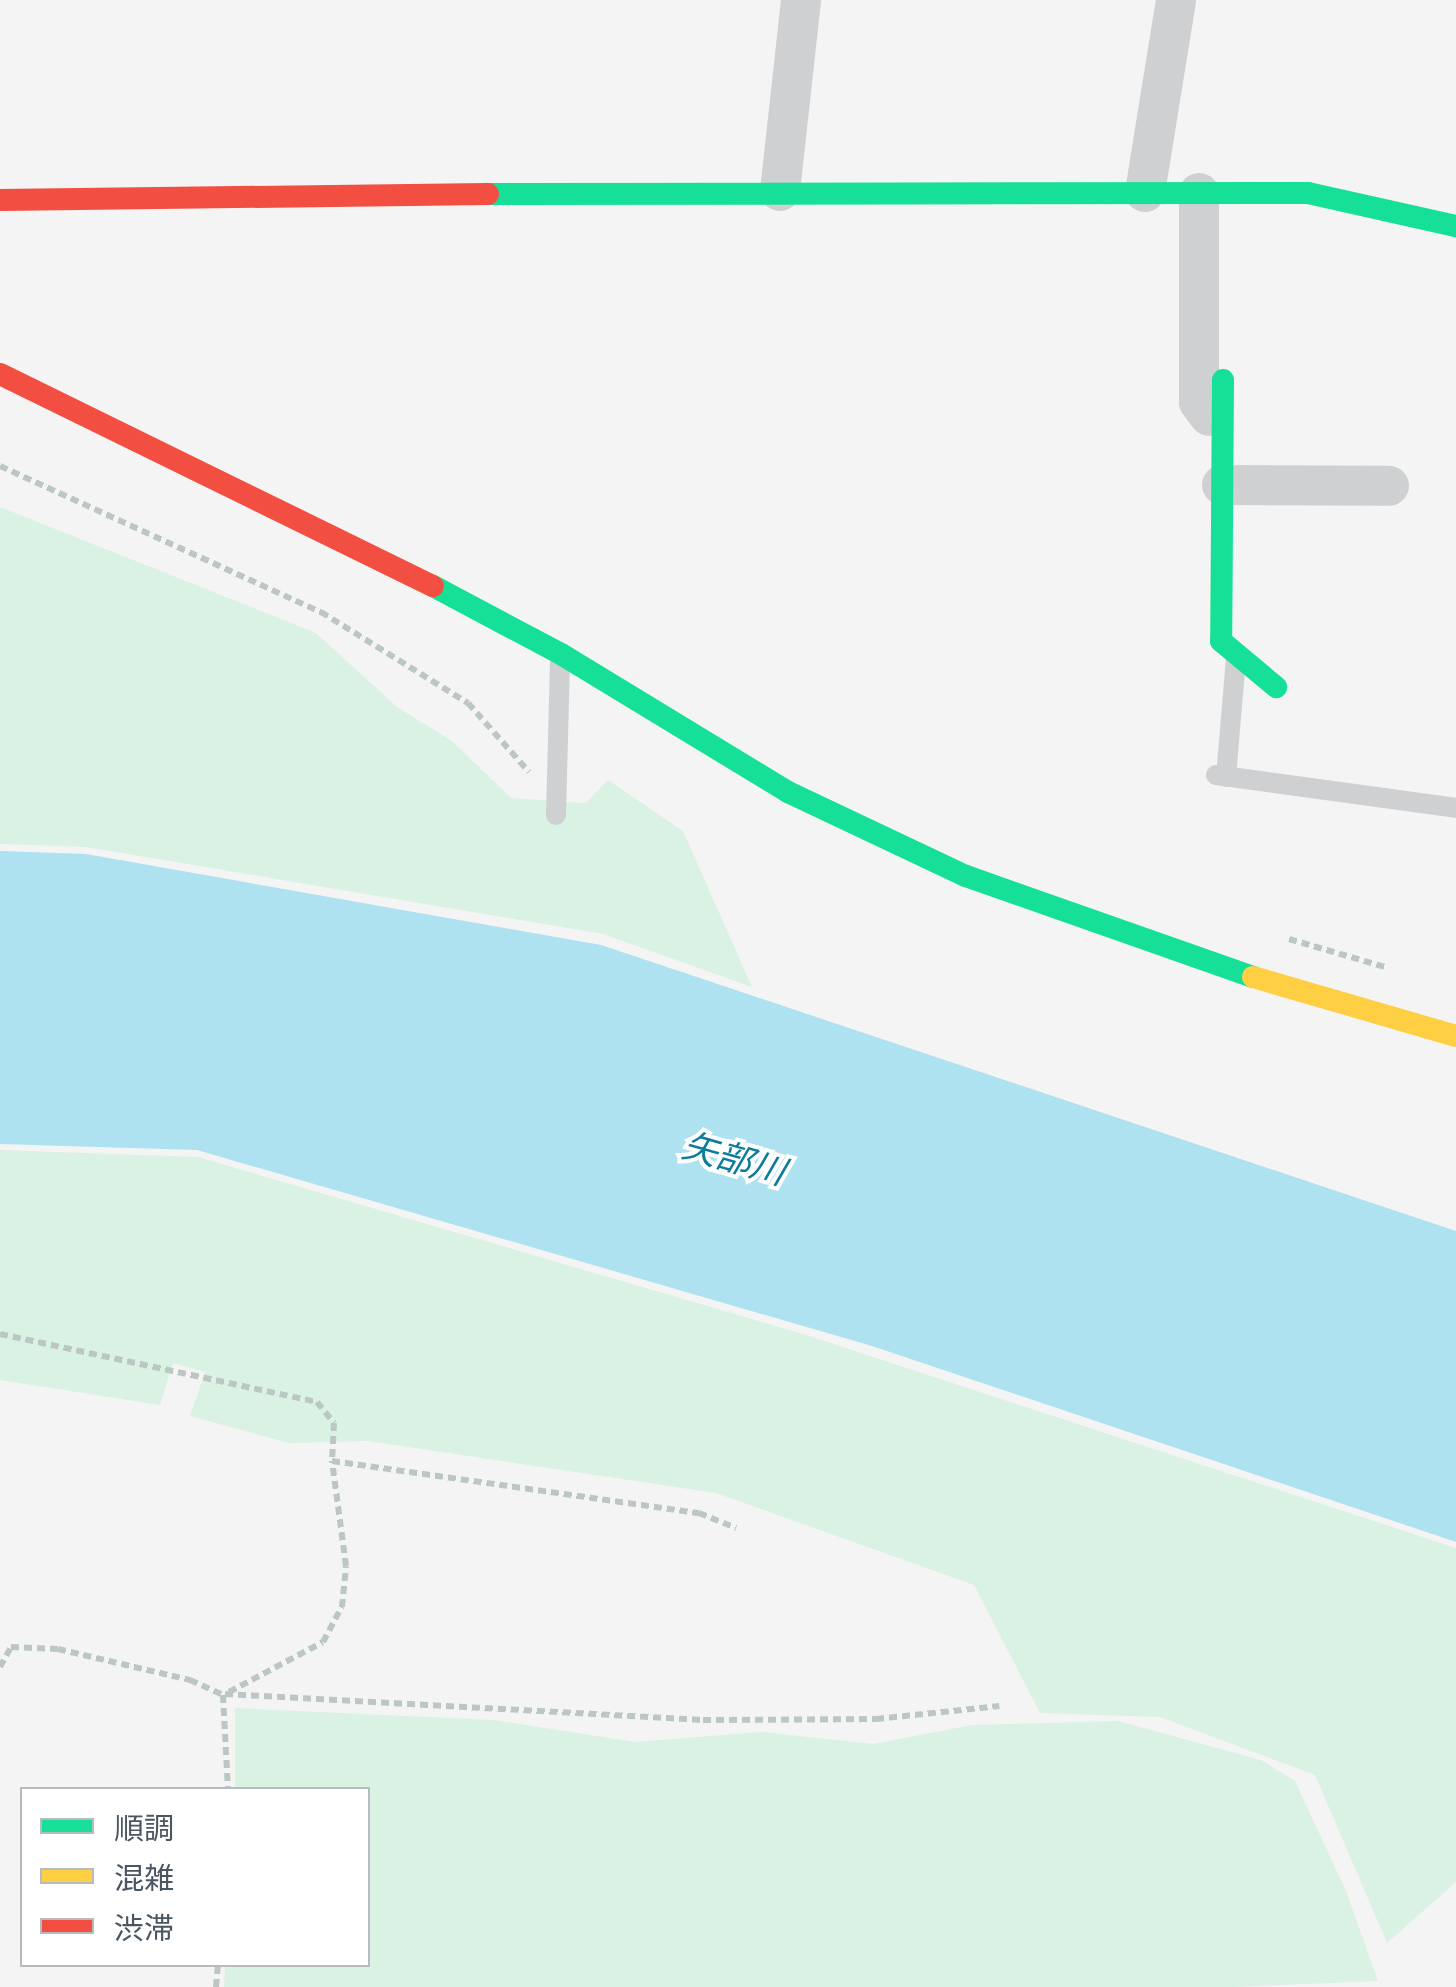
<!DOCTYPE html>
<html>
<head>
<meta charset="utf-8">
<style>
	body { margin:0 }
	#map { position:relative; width:1456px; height:1987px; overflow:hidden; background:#f4f4f4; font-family:"Space Grotesk","Noto Sans JP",sans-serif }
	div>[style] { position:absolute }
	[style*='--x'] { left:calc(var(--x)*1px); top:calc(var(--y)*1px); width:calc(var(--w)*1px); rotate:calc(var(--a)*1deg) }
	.green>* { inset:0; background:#d9f2e3 }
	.water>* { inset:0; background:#aee2f0 }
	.path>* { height:6px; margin-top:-3px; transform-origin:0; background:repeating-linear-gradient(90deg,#bcc7c4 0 8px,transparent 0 13px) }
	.lane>* { height:20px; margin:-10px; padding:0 10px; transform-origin:10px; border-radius:10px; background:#ced0d2 }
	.street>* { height:40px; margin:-20px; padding:0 20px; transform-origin:20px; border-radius:20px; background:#ced0d2 }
	.fast>* { height:22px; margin:-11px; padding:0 11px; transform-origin:11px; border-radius:11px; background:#16e098 }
	.slow>* { height:22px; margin:-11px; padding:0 11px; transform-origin:11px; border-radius:11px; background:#ffcf43 }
	.jam>* { height:22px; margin:-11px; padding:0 11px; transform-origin:11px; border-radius:11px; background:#f24e42 }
	span { translate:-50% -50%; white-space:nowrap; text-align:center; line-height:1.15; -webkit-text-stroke:8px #fff; paint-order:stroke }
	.water-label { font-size:35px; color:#0c7c9b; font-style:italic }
	.legend { position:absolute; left:20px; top:1787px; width:350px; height:180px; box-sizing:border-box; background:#fff; border:2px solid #b7bbc0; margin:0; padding:12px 18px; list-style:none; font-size:30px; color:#4a5661 }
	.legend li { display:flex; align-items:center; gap:20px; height:50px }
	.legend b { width:50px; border:2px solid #b7bbc0 }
</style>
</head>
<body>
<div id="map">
	<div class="green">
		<i style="clip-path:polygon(0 507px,316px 633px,397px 707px,452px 741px,511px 798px,586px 803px,608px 780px,683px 831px,752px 987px,603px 934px,86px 847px,0 844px)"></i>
		<i style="clip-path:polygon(0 1150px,198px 1157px,803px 1334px,1456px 1548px,1456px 1882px,1387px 1943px,1315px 1775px,1160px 1717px,1040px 1713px,974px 1585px,716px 1493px,368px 1441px,289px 1443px,190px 1416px,205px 1372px,173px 1363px,160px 1405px,0 1380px)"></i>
		<i style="clip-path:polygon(235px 1708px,493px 1720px,635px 1742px,761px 1732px,873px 1744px,972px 1725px,1118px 1721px,1261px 1760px,1295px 1781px,1346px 1891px,1378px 1981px,1236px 1987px,224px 1987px,225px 1965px,368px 1964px,368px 1790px,235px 1789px)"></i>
	</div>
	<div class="water">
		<i style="clip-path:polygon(0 851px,86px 854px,601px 945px,1456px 1231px,1456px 1542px,872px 1346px,197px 1150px,0 1144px)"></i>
	</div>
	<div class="path">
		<i style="--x:0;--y:466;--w:353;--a:24.5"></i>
		<i style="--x:321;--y:612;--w:173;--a:31.8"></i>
		<i style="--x:468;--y:703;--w:92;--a:48.5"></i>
		<i style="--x:1289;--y:939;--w:103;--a:16.3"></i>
		<i style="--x:0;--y:1334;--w:324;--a:12.1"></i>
		<i style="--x:317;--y:1402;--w:27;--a:51"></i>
		<i style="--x:334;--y:1423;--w:38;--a:93"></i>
		<i style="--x:332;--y:1461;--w:371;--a:8.1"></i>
		<i style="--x:699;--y:1513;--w:40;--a:22"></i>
		<i style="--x:0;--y:1667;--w:23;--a:-61"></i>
		<i style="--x:11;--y:1647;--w:47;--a:2.4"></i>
		<i style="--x:58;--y:1649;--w:136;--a:13.2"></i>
		<i style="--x:190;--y:1680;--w:36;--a:24"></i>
		<i style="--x:229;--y:1692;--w:106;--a:-28"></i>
		<i style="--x:323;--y:1642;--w:40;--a:-62"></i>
		<i style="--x:342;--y:1607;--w:41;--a:-84.4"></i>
		<i style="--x:346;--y:1566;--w:106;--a:-97.6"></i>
		<i style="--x:225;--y:1694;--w:479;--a:3.1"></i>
		<i style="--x:703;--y:1720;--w:173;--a:-0.3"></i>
		<i style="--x:876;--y:1719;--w:124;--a:-6"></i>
		<i style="--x:223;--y:1695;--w:95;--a:87"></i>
		<i style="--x:216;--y:1987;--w:23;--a:-85"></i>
	</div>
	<div class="lane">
		<i style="--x:1216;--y:775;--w:242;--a:7.8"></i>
		<i style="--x:1226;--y:777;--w:118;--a:-85.2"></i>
		<i style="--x:556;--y:815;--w:153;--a:-88.5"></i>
	</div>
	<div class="street">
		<i style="--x:780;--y:191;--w:192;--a:-83.7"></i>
		<i style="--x:1145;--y:192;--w:194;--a:-80.8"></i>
		<i style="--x:1199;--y:193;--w:209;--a:90"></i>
		<i style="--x:1199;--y:402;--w:17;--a:54"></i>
		<i style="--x:1222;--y:485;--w:167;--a:0.3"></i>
	</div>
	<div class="fast">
		<i style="--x:488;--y:194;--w:820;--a:-0.07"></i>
		<i style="--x:1308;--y:193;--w:152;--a:12.6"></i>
		<i style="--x:1223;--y:380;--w:261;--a:90.4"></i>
		<i style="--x:1221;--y:641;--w:72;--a:39.9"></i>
		<i style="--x:433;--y:586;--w:145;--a:28"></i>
		<i style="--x:561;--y:654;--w:266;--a:31.3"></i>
		<i style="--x:788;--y:792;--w:197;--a:25.3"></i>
		<i style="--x:966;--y:876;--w:304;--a:19.4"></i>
	</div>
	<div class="slow">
		<i style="--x:1253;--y:977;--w:211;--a:16.2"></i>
	</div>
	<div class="jam">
		<i style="--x:0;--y:200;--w:488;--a:-0.7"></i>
		<i style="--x:0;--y:374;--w:482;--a:26.1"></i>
	</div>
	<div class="water-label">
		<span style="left:734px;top:1159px;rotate:16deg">矢部川</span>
	</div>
	<ul class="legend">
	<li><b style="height:12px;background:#16e098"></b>順調</li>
	<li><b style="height:12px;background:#ffcf43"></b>混雑</li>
	<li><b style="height:12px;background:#f24e42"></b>渋滞</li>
	</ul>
</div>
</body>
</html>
